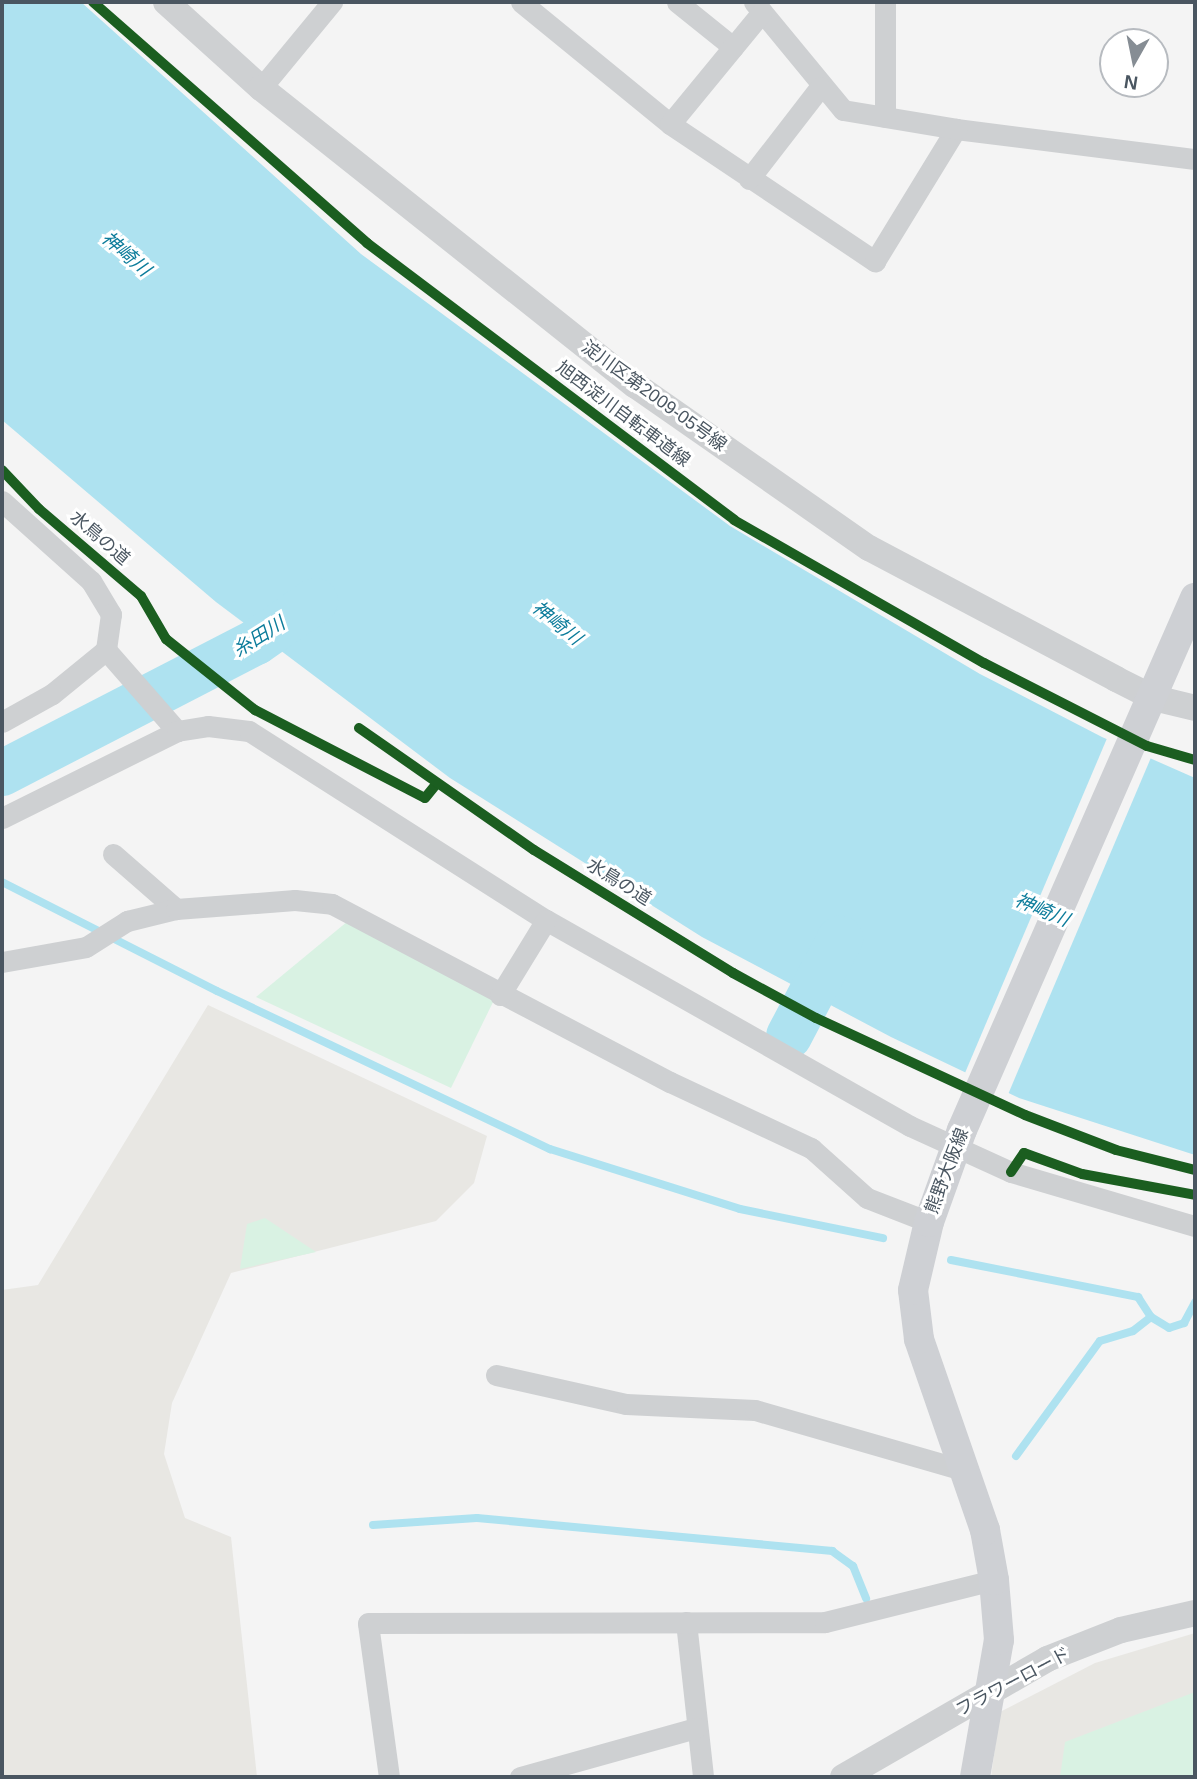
<!DOCTYPE html>
<html>
<head>
<meta charset="utf-8">
<style>
	body { margin:0 }
	#map { position:relative; width:1197px; height:1779px; overflow:hidden; background:#f4f4f4; font-family:Helvetica,"Noto Sans JP",sans-serif }
	div>[style] { position:absolute }
	[style*='--x'] { left:calc(var(--x)*1px); top:calc(var(--y)*1px); width:calc(var(--w)*1px); rotate:calc(var(--a)*1deg) }
	.commercial>* { inset:0; background:#e8e7e3 }
	.green>* { inset:0; background:#d9f2e3 }
	.water>* { inset:0; background:#aee2f0 }
	.pier>* { inset:0; background:#f4f4f4; transform-origin:0 0 }
	.stream>* { height:8px; margin:-4px; padding:0 4px; transform-origin:4px; border-radius:4px; background:#aee2f0 }
	.river>* { height:46px; margin:-23px; padding:0 23px; transform-origin:23px; border-radius:23px; background:#aee2f0 }
	.minor>* { height:21px; margin:-10.5px; padding:0 10.5px; transform-origin:10.5px; border-radius:10.5px; background:#ced0d2 }
	.tertiary>* { height:26px; margin:-13px; padding:0 13px; transform-origin:13px; border-radius:13px; background:#ced0d2 }
	.secondary>* { height:30px; margin:-15px; padding:0 15px; transform-origin:15px; border-radius:15px; background:#ced0d4 }
	.cycleway>* { height:10px; margin:-5px; padding:0 5px; transform-origin:5px; border-radius:5px; background:#1b5e20 }
	span { translate:-50% -50%; white-space:nowrap; text-align:center; line-height:1.15; -webkit-text-stroke:6px #fff; paint-order:stroke }
	.street-label { font-size:18px; color:#4a5661 }
	.water-label { font-size:19px; color:#0c7c9b; font-style:italic }
	.frame { position:absolute; inset:0; border:4px solid #4a5661; pointer-events:none }
	.north { position:absolute; left:1099px; top:28px; width:70px; height:70px; box-sizing:border-box; background:#fff; border:2px solid #b7bbc0; border-radius:50%; rotate:189deg; font-size:19px; font-weight:700; line-height:28px; text-align:center; color:#4a5661 }
	.north::after { content:''; display:block; margin:auto; width:24px; height:32px; background:#868d94; clip-path:polygon(50% 0,100% 100%,50% 72%,0 100%) }
</style>
</head>
<body>
<div id="map">
	<div class="commercial">
		<i style="clip-path:polygon(208px 1005px,487px 1136px,474px 1183px,436px 1221px,231px 1273px,172px 1403px,164px 1454px,185px 1518px,231px 1537px,257px 1777px,2px 1777px,2px 1290px,38px 1285px)"></i>
		<i style="clip-path:polygon(1195px 1633px,1195px 1777px,991px 1777px,1000px 1712px,1095px 1663px)"></i>
	</div>
	<div class="green">
		<i style="clip-path:polygon(348px 921px,495px 998px,451px 1088px,256px 997px)"></i>
		<i style="clip-path:polygon(265px 1218px,316px 1252px,240px 1269px,247px 1224px)"></i>
		<i style="clip-path:polygon(1195px 1692px,1195px 1777px,1060px 1777px,1065px 1742px)"></i>
	</div>
	<div class="water">
		<i style="clip-path:polygon(2px 2px,81px 2px,361px 254px,730px 526px,980px 674px,1102px 737px,1195px 778px,1195px 1155px,1019px 1098px,891px 1037px,702px 937px,450px 778px,216px 602px,2px 420px)"></i>
	</div>
	<div class="pier">
		<i style="left:1108px;top:736px;width:48px;height:369px;rotate:23deg"></i>
	</div>
	<div class="stream">
		<i style="--x:2;--y:882;--w:241;--a:26.9"></i>
		<i style="--x:217;--y:991;--w:369;--a:25.4"></i>
		<i style="--x:550;--y:1149;--w:199;--a:17.5"></i>
		<i style="--x:740;--y:1209;--w:146;--a:11.5"></i>
		<i style="--x:951;--y:1260;--w:191;--a:11.2"></i>
		<i style="--x:1138;--y:1297;--w:24;--a:57"></i>
		<i style="--x:1151;--y:1317;--w:21;--a:31"></i>
		<i style="--x:1169;--y:1328;--w:16;--a:-18"></i>
		<i style="--x:1184;--y:1323;--w:24;--a:-62"></i>
		<i style="--x:1016;--y:1456;--w:142;--a:-53.9"></i>
		<i style="--x:1100;--y:1341;--w:34;--a:-17"></i>
		<i style="--x:1133;--y:1331;--w:23;--a:-38"></i>
		<i style="--x:373;--y:1525;--w:104;--a:-3.9"></i>
		<i style="--x:477;--y:1518;--w:357;--a:5.3"></i>
		<i style="--x:832;--y:1551;--w:26;--a:36"></i>
		<i style="--x:853;--y:1566;--w:35;--a:68"></i>
	</div>
	<div class="river">
		<i style="--x:2;--y:773;--w:286;--a:-27.3"></i>
		<i style="--x:256;--y:642;--w:72;--a:-34.8"></i>
		<i style="--x:789;--y:1036;--w:110;--a:-62.3"></i>
	</div>
	<div class="minor">
		<i style="--x:521;--y:2;--w:193;--a:39.3"></i>
		<i style="--x:670;--y:124;--w:247;--a:33.8"></i>
		<i style="--x:875;--y:261;--w:155;--a:-58.5"></i>
		<i style="--x:956;--y:129;--w:241;--a:7.2"></i>
		<i style="--x:677;--y:2;--w:72;--a:38.8"></i>
		<i style="--x:754;--y:2;--w:140;--a:50.5"></i>
		<i style="--x:843;--y:110;--w:115;--a:9.5"></i>
		<i style="--x:261;--y:88;--w:112;--a:-50.5"></i>
		<i style="--x:885;--y:117;--w:115;--a:-90"></i>
		<i style="--x:670;--y:124;--w:145;--a:-50.6"></i>
		<i style="--x:749;--y:179;--w:116;--a:-52.3"></i>
		<i style="--x:2;--y:501;--w:120;--a:42"></i>
		<i style="--x:91;--y:581;--w:39;--a:59"></i>
		<i style="--x:111;--y:614;--w:36;--a:98"></i>
		<i style="--x:106;--y:650;--w:70;--a:140.8"></i>
		<i style="--x:52;--y:694;--w:57;--a:150.8"></i>
		<i style="--x:106;--y:650;--w:108;--a:48.8"></i>
		<i style="--x:2;--y:818;--w:195;--a:-26.4"></i>
		<i style="--x:177;--y:731;--w:31;--a:-9"></i>
		<i style="--x:208;--y:726;--w:41;--a:7"></i>
		<i style="--x:249;--y:731;--w:352;--a:32.5"></i>
		<i style="--x:546;--y:920;--w:418;--a:29.5"></i>
		<i style="--x:910;--y:1126;--w:111;--a:24.5"></i>
		<i style="--x:1011;--y:1172;--w:192;--a:16.4"></i>
		<i style="--x:113;--y:854;--w:84;--a:41.1"></i>
		<i style="--x:2;--y:962;--w:85;--a:-10.1"></i>
		<i style="--x:86;--y:947;--w:49;--a:-32.4"></i>
		<i style="--x:127;--y:921;--w:50;--a:-13.8"></i>
		<i style="--x:176;--y:909;--w:119;--a:-4.3"></i>
		<i style="--x:295;--y:900;--w:37;--a:6"></i>
		<i style="--x:332;--y:904;--w:382;--a:27.8"></i>
		<i style="--x:670;--y:1082;--w:156;--a:25.1"></i>
		<i style="--x:811;--y:1148;--w:75;--a:41.8"></i>
		<i style="--x:867;--y:1198;--w:66;--a:21.2"></i>
		<i style="--x:500;--y:995;--w:88;--a:-58.5"></i>
		<i style="--x:496;--y:1375;--w:133;--a:12.6"></i>
		<i style="--x:626;--y:1404;--w:129;--a:2.7"></i>
		<i style="--x:755;--y:1410;--w:216;--a:16.1"></i>
		<i style="--x:686;--y:1622;--w:156;--a:83.7"></i>
		<i style="--x:389;--y:1777;--w:155;--a:-97.8"></i>
		<i style="--x:368;--y:1623;--w:457;--a:-0.1"></i>
		<i style="--x:825;--y:1622;--w:174;--a:-14"></i>
		<i style="--x:520;--y:1777;--w:183;--a:-15.6"></i>
	</div>
	<div class="tertiary">
		<i style="--x:166;--y:2;--w:128;--a:42.2"></i>
		<i style="--x:261;--y:88;--w:478;--a:38.5"></i>
		<i style="--x:635;--y:385;--w:285;--a:34.9"></i>
		<i style="--x:869;--y:548;--w:280;--a:27.9"></i>
		<i style="--x:1116;--y:679;--w:42;--a:26.6"></i>
		<i style="--x:1154;--y:698;--w:42;--a:13.7"></i>
		<i style="--x:843;--y:1777;--w:236;--a:-30"></i>
		<i style="--x:1047;--y:1659;--w:79;--a:-21.4"></i>
		<i style="--x:1121;--y:1630;--w:76;--a:-12.9"></i>
	</div>
	<div class="secondary">
		<i style="--x:975;--y:1777;--w:139;--a:-80.1"></i>
		<i style="--x:999;--y:1640;--w:60;--a:-94.8"></i>
		<i style="--x:994;--y:1580;--w:51;--a:-100.2"></i>
		<i style="--x:985;--y:1530;--w:202;--a:-109.1"></i>
		<i style="--x:919;--y:1339;--w:49;--a:-97"></i>
		<i style="--x:913;--y:1290;--w:70;--a:-76.8"></i>
		<i style="--x:929;--y:1222;--w:98;--a:-70.3"></i>
		<i style="--x:962;--y:1130;--w:581;--a:-66.35"></i>
	</div>
	<div class="cycleway">
		<i style="--x:93;--y:2;--w:365;--a:41.3"></i>
		<i style="--x:367;--y:243;--w:460;--a:37"></i>
		<i style="--x:734;--y:520;--w:288;--a:29.8"></i>
		<i style="--x:984;--y:663;--w:183;--a:27"></i>
		<i style="--x:1147;--y:746;--w:50;--a:16.3"></i>
		<i style="--x:2;--y:470;--w:54;--a:46.5"></i>
		<i style="--x:39;--y:509;--w:134;--a:40.5"></i>
		<i style="--x:141;--y:596;--w:50;--a:59.8"></i>
		<i style="--x:166;--y:639;--w:114;--a:38.6"></i>
		<i style="--x:255;--y:710;--w:191;--a:27.4"></i>
		<i style="--x:425;--y:798;--w:19;--a:-51"></i>
		<i style="--x:359;--y:728;--w:213;--a:34.9"></i>
		<i style="--x:534;--y:850;--w:234;--a:31.7"></i>
		<i style="--x:733;--y:973;--w:94;--a:28.5"></i>
		<i style="--x:816;--y:1018;--w:230;--a:24.9"></i>
		<i style="--x:1025;--y:1115;--w:97;--a:21"></i>
		<i style="--x:1116;--y:1150;--w:81;--a:14.2"></i>
		<i style="--x:1011;--y:1172;--w:23;--a:-56"></i>
		<i style="--x:1024;--y:1153;--w:62;--a:19.9"></i>
		<i style="--x:1082;--y:1174;--w:115;--a:10.5"></i>
	</div>
	<div class="street-label">
		<span style="left:654px;top:396px;rotate:36deg">淀川区第2009-05号線</span>
		<span style="left:623px;top:414px;rotate:37deg">旭西淀川自転車道線</span>
		<span style="left:100px;top:538px;rotate:41deg">水鳥の道</span>
		<span style="left:619px;top:882px;rotate:32deg">水鳥の道</span>
		<span style="left:947px;top:1171px;rotate:-69deg">熊野大阪線</span>
		<span style="left:1013px;top:1682px;rotate:-28deg">フラワーロード</span>
	</div>
	<div class="water-label">
		<span style="left:126px;top:254px;rotate:41deg">神崎川</span>
		<span style="left:557px;top:623px;rotate:39deg">神崎川</span>
		<span style="left:259px;top:637px;rotate:-32deg">糸田川</span>
		<span style="left:1042px;top:910px;rotate:23deg">神崎川</span>
	</div>
	<div class="frame"></div>
	<div class="north">N</div>
</div>
</body>
</html>
